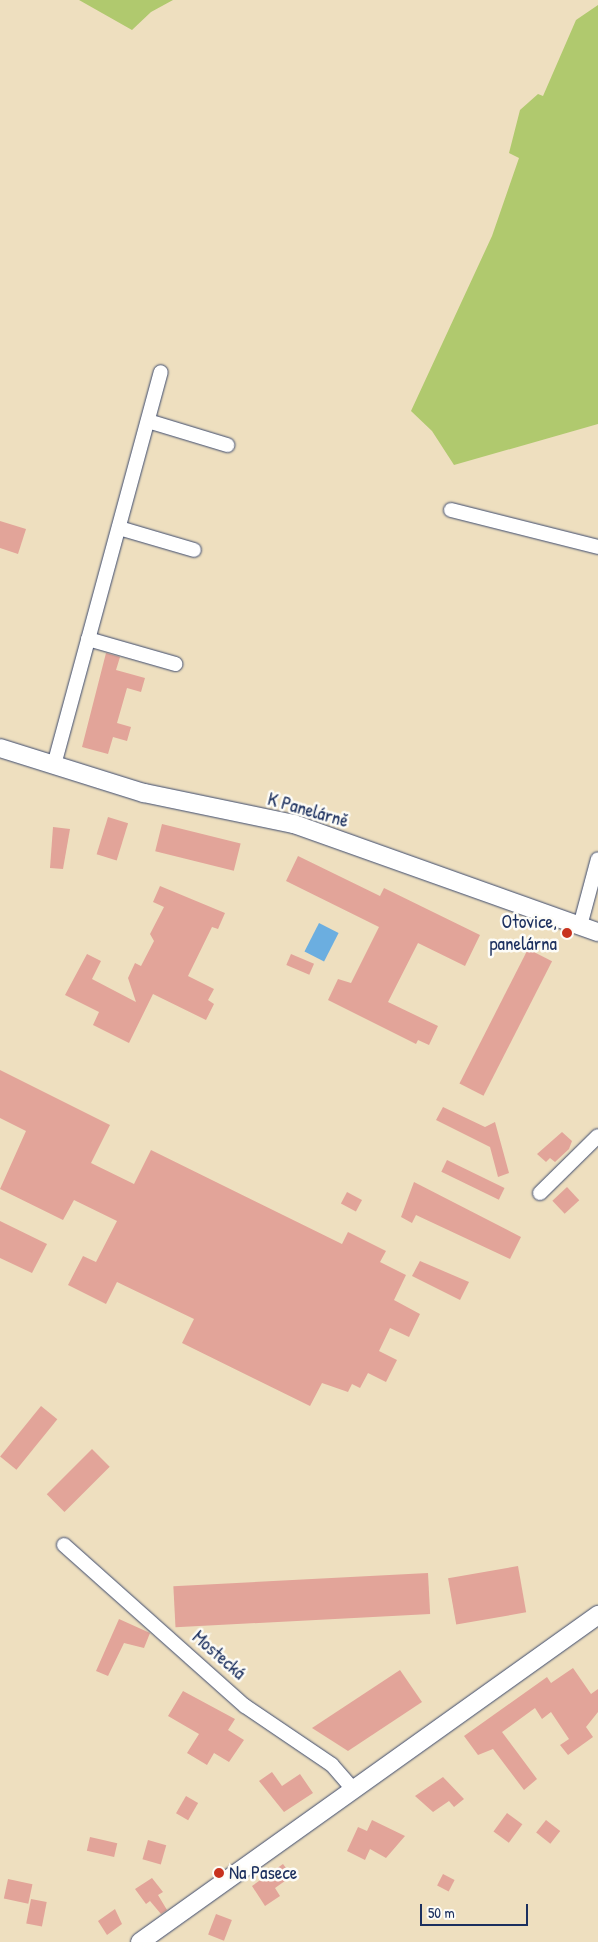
<!DOCTYPE html>
<html>
<head>
<meta charset="utf-8">
<style>
	body { margin:0 }
	#map { position:relative; width:598px; height:1942px; overflow:hidden; background:#eedfbf; font-family:"Patrick Hand",sans-serif }
	div>[style] { position:absolute }
	[style*='--x'] { left:calc(var(--x)*1px); top:calc(var(--y)*1px); width:calc(var(--w)*1px); rotate:calc(var(--a)*1deg) }
	.green>* { inset:0; background:#b0c96e }
	.water>* { inset:0; background:#6baee0; transform-origin:0 0 }
	.building>* { inset:0; background:#e2a499; transform-origin:0 0 }
	.roads { filter:drop-shadow(0 0 1px #3b496d) drop-shadow(0 0 1px #3b496d) }
	.minor>* { height:14px; margin:-7px; padding:0 7px; transform-origin:7px; border-radius:7px; background:#fff }
	.tertiary>* { height:18px; margin:-9px; padding:0 9px; transform-origin:9px; border-radius:9px; background:#fff }
	.dots>* { width:14px; height:14px; translate:-50% -50%; box-sizing:border-box; border:2px solid #fdfcf7; border-radius:50% }
	span { translate:-50% -50%; white-space:nowrap; text-align:center; line-height:1.15; -webkit-text-stroke:5px #fdfcf7; paint-order:stroke }
	.street-label { font-size:19px; color:#1b2f5e }
	.poi-label { font-size:19px; color:#1b2f5e }
	.right { translate:-100% -50%; text-align:right }
	.left { translate:0 -50%; text-align:left }
	.scale { position:absolute; left:420px; top:1904px; width:108px; height:22px; box-sizing:border-box; border:2px solid #1b2f5e; border-top:0; padding-left:6px; font-size:15px; line-height:18px; white-space:nowrap; color:#1b2f5e; -webkit-text-stroke:4px #fdfcf7; paint-order:stroke }
</style>
</head>
<body>
<div id="map">
	<div class="green">
		<i style="clip-path:polygon(79px 0,173px 0,151px 12px,132px 30px)"></i>
		<i style="clip-path:polygon(598px 5px,598px 424px,454px 465px,432px 431px,411px 411px,492px 236px,519px 158px,509px 153px,520px 110px,538px 94px,543px 96px,576px 20px)"></i>
	</div>
	<div class="water">
		<i style="left:319px;top:923px;width:22px;height:32px;rotate:27deg"></i>
	</div>
	<div class="building">
		<i style="clip-path:polygon(0 521px,26px 529px,18px 554px,0 548px)"></i>
		<i style="clip-path:polygon(106px 653px,120px 657px,116px 670px,145px 678px,141px 692px,127px 688px,117px 723px,131px 727px,127px 741px,113px 737px,108px 754px,82px 747px)"></i>
		<i style="left:108px;top:817px;width:21px;height:39px;rotate:17deg"></i>
		<i style="left:162px;top:824px;width:81px;height:28px;rotate:14deg"></i>
		<i style="clip-path:polygon(53px 827px,70px 829px,63px 869px,50px 868px)"></i>
		<i style="clip-path:polygon(298px 856px,380px 896px,384px 888px,480px 935px,465px 966px,418px 943px,388px 1002px,438px 1026px,429px 1045px,418px 1040px,416px 1044px,328px 1000px,338px 979px,351px 983px,379px 927px,286px 881px)"></i>
		<i style="clip-path:polygon(160px 886px,225px 913px,218px 929px,212px 927px,188px 976px,214px 989px,208px 1000px,214px 1004px,206px 1020px,153px 994px,129px 1043px,93px 1025px,99px 1012px,65px 995px,87px 954px,101px 961px,92px 979px,136px 1002px,128px 978px,135px 963px,141px 966px,154px 941px,150px 934px,164px 907px,153px 902px)"></i>
		<i style="left:528px;top:949px;width:27px;height:151px;rotate:27deg"></i>
		<i style="left:291px;top:954px;width:25px;height:12px;rotate:23deg"></i>
		<i style="clip-path:polygon(0 1070px,110px 1125px,91px 1163px,134px 1184px,151px 1150px,342px 1244px,348px 1232px,386px 1251px,380px 1262px,406px 1275px,394px 1300px,420px 1314px,409px 1337px,390px 1328px,379px 1351px,397px 1360px,386px 1382px,368px 1373px,360px 1388px,352px 1384px,348px 1392px,322px 1383px,310px 1406px,182px 1343px,194px 1319px,117px 1282px,106px 1304px,68px 1285px,83px 1256px,96px 1262px,117px 1221px,74px 1200px,63px 1220px,0 1189px,26px 1131px,0 1118px)"></i>
		<i style="clip-path:polygon(443px 1107px,485px 1127px,495px 1122px,509px 1173px,498px 1177px,490px 1147px,436px 1120px)"></i>
		<i style="clip-path:polygon(562px 1132px,572px 1141px,569px 1149px,555px 1162px,550px 1158px,546px 1162px,537px 1154px)"></i>
		<i style="left:447px;top:1160px;width:64px;height:13px;rotate:26deg"></i>
		<i style="clip-path:polygon(414px 1182px,521px 1237px,510px 1259px,416px 1215px,412px 1223px,401px 1217px)"></i>
		<i style="left:567px;top:1187px;width:18px;height:20px;rotate:47deg"></i>
		<i style="left:347px;top:1192px;width:17px;height:13px;rotate:28deg"></i>
		<i style="clip-path:polygon(0 1221px,47px 1244px,32px 1273px,0 1258px)"></i>
		<i style="clip-path:polygon(420px 1261px,469px 1282px,460px 1300px,412px 1276px)"></i>
		<i style="left:41px;top:1406px;width:21px;height:65px;rotate:39deg"></i>
		<i style="left:92px;top:1449px;width:25px;height:64px;rotate:45deg"></i>
		<i style="left:518px;top:1566px;width:47px;height:71px;rotate:80deg"></i>
		<i style="left:428px;top:1573px;width:41px;height:255px;rotate:87deg"></i>
		<i style="clip-path:polygon(119px 1619px,150px 1633px,144px 1648px,124px 1643px,108px 1676px,96px 1671px)"></i>
		<i style="clip-path:polygon(573px 1668px,591px 1694px,598px 1689px,598px 1712px,586px 1727px,593px 1737px,568px 1755px,560px 1745px,569px 1739px,551px 1712px,542px 1719px,535px 1708px,502px 1732px,537px 1779px,524px 1790px,493px 1749px,478px 1755px,464px 1736px,547px 1677px,551px 1683px)"></i>
		<i style="clip-path:polygon(400px 1670px,422px 1702px,348px 1751px,312px 1728px)"></i>
		<i style="clip-path:polygon(183px 1691px,235px 1719px,228px 1730px,244px 1740px,229px 1762px,214px 1753px,207px 1765px,187px 1753px,199px 1734px,168px 1716px)"></i>
		<i style="clip-path:polygon(272px 1772px,282px 1786px,300px 1774px,313px 1793px,284px 1812px,259px 1781px)"></i>
		<i style="clip-path:polygon(443px 1777px,464px 1799px,454px 1807px,449px 1801px,433px 1812px,415px 1796px)"></i>
		<i style="left:186px;top:1796px;width:14px;height:20px;rotate:30deg"></i>
		<i style="left:507px;top:1813px;width:19px;height:23px;rotate:36deg"></i>
		<i style="clip-path:polygon(372px 1820px,405px 1836px,386px 1858px,370px 1849px,365px 1860px,347px 1851px,358px 1827px,367px 1831px)"></i>
		<i style="left:546px;top:1820px;width:18px;height:16px;rotate:38deg"></i>
		<i style="left:90px;top:1837px;width:28px;height:14px;rotate:13deg"></i>
		<i style="left:148px;top:1840px;width:19px;height:20px;rotate:16deg"></i>
		<i style="clip-path:polygon(283px 1864px,292px 1876px,275px 1888px,280px 1896px,265px 1906px,252px 1886px)"></i>
		<i style="left:443px;top:1874px;width:13px;height:13px;rotate:27deg"></i>
		<i style="clip-path:polygon(152px 1878px,163px 1892px,158px 1895px,167px 1910px,161px 1914px,150px 1901px,146px 1904px,135px 1889px)"></i>
		<i style="left:8px;top:1879px;width:25px;height:20px;rotate:12deg"></i>
		<i style="left:31px;top:1899px;width:16px;height:25px;rotate:11deg"></i>
		<i style="clip-path:polygon(115px 1909px,122px 1924px,107px 1935px,98px 1921px)"></i>
		<i style="left:216px;top:1914px;width:17px;height:22px;rotate:21deg"></i>
	</div>
	<div class="roads">
		<div class="minor">
			<i style="--x:148;--y:421;--w:83;--a:16.9"></i>
			<i style="--x:451;--y:510;--w:152;--a:14.1"></i>
			<i style="--x:119;--y:528;--w:78;--a:16.3"></i>
			<i style="--x:88;--y:639;--w:91;--a:16"></i>
			<i style="--x:54;--y:765;--w:407;--a:-74.8"></i>
			<i style="--x:580;--y:926;--w:69;--a:-75"></i>
			<i style="--x:540;--y:1193;--w:81;--a:-44.5"></i>
			<i style="--x:64;--y:1545;--w:242;--a:41.7"></i>
			<i style="--x:245;--y:1706;--w:105;--a:34.1"></i>
			<i style="--x:332;--y:1765;--w:32;--a:49"></i>
		</div>
		<div class="tertiary">
			<i style="--x:0;--y:748;--w:151;--a:17.4"></i>
			<i style="--x:144;--y:793;--w:153;--a:11.7"></i>
			<i style="--x:294;--y:824;--w:323;--a:19.6"></i>
			<i style="--x:140;--y:1942;--w:563;--a:-35.53"></i>
		</div>
	</div>
	<div class="dots">
		<i style="left:567px;top:933px;background:#c8321e"></i>
		<i style="left:219px;top:1873px;background:#c8321e"></i>
	</div>
	<div class="street-label">
		<span style="left:308px;top:810px;rotate:16deg">K Panelárně</span>
		<span style="left:219px;top:1655px;rotate:41deg">Mostecká</span>
	</div>
	<div class="poi-label">
		<span class="right" style="left:557px;top:933px">Otovice,<br>panelárna</span>
		<span class="left" style="left:229px;top:1873px">Na Pasece</span>
	</div>
	<div class="scale">50 m</div>
</div>
</body>
</html>
